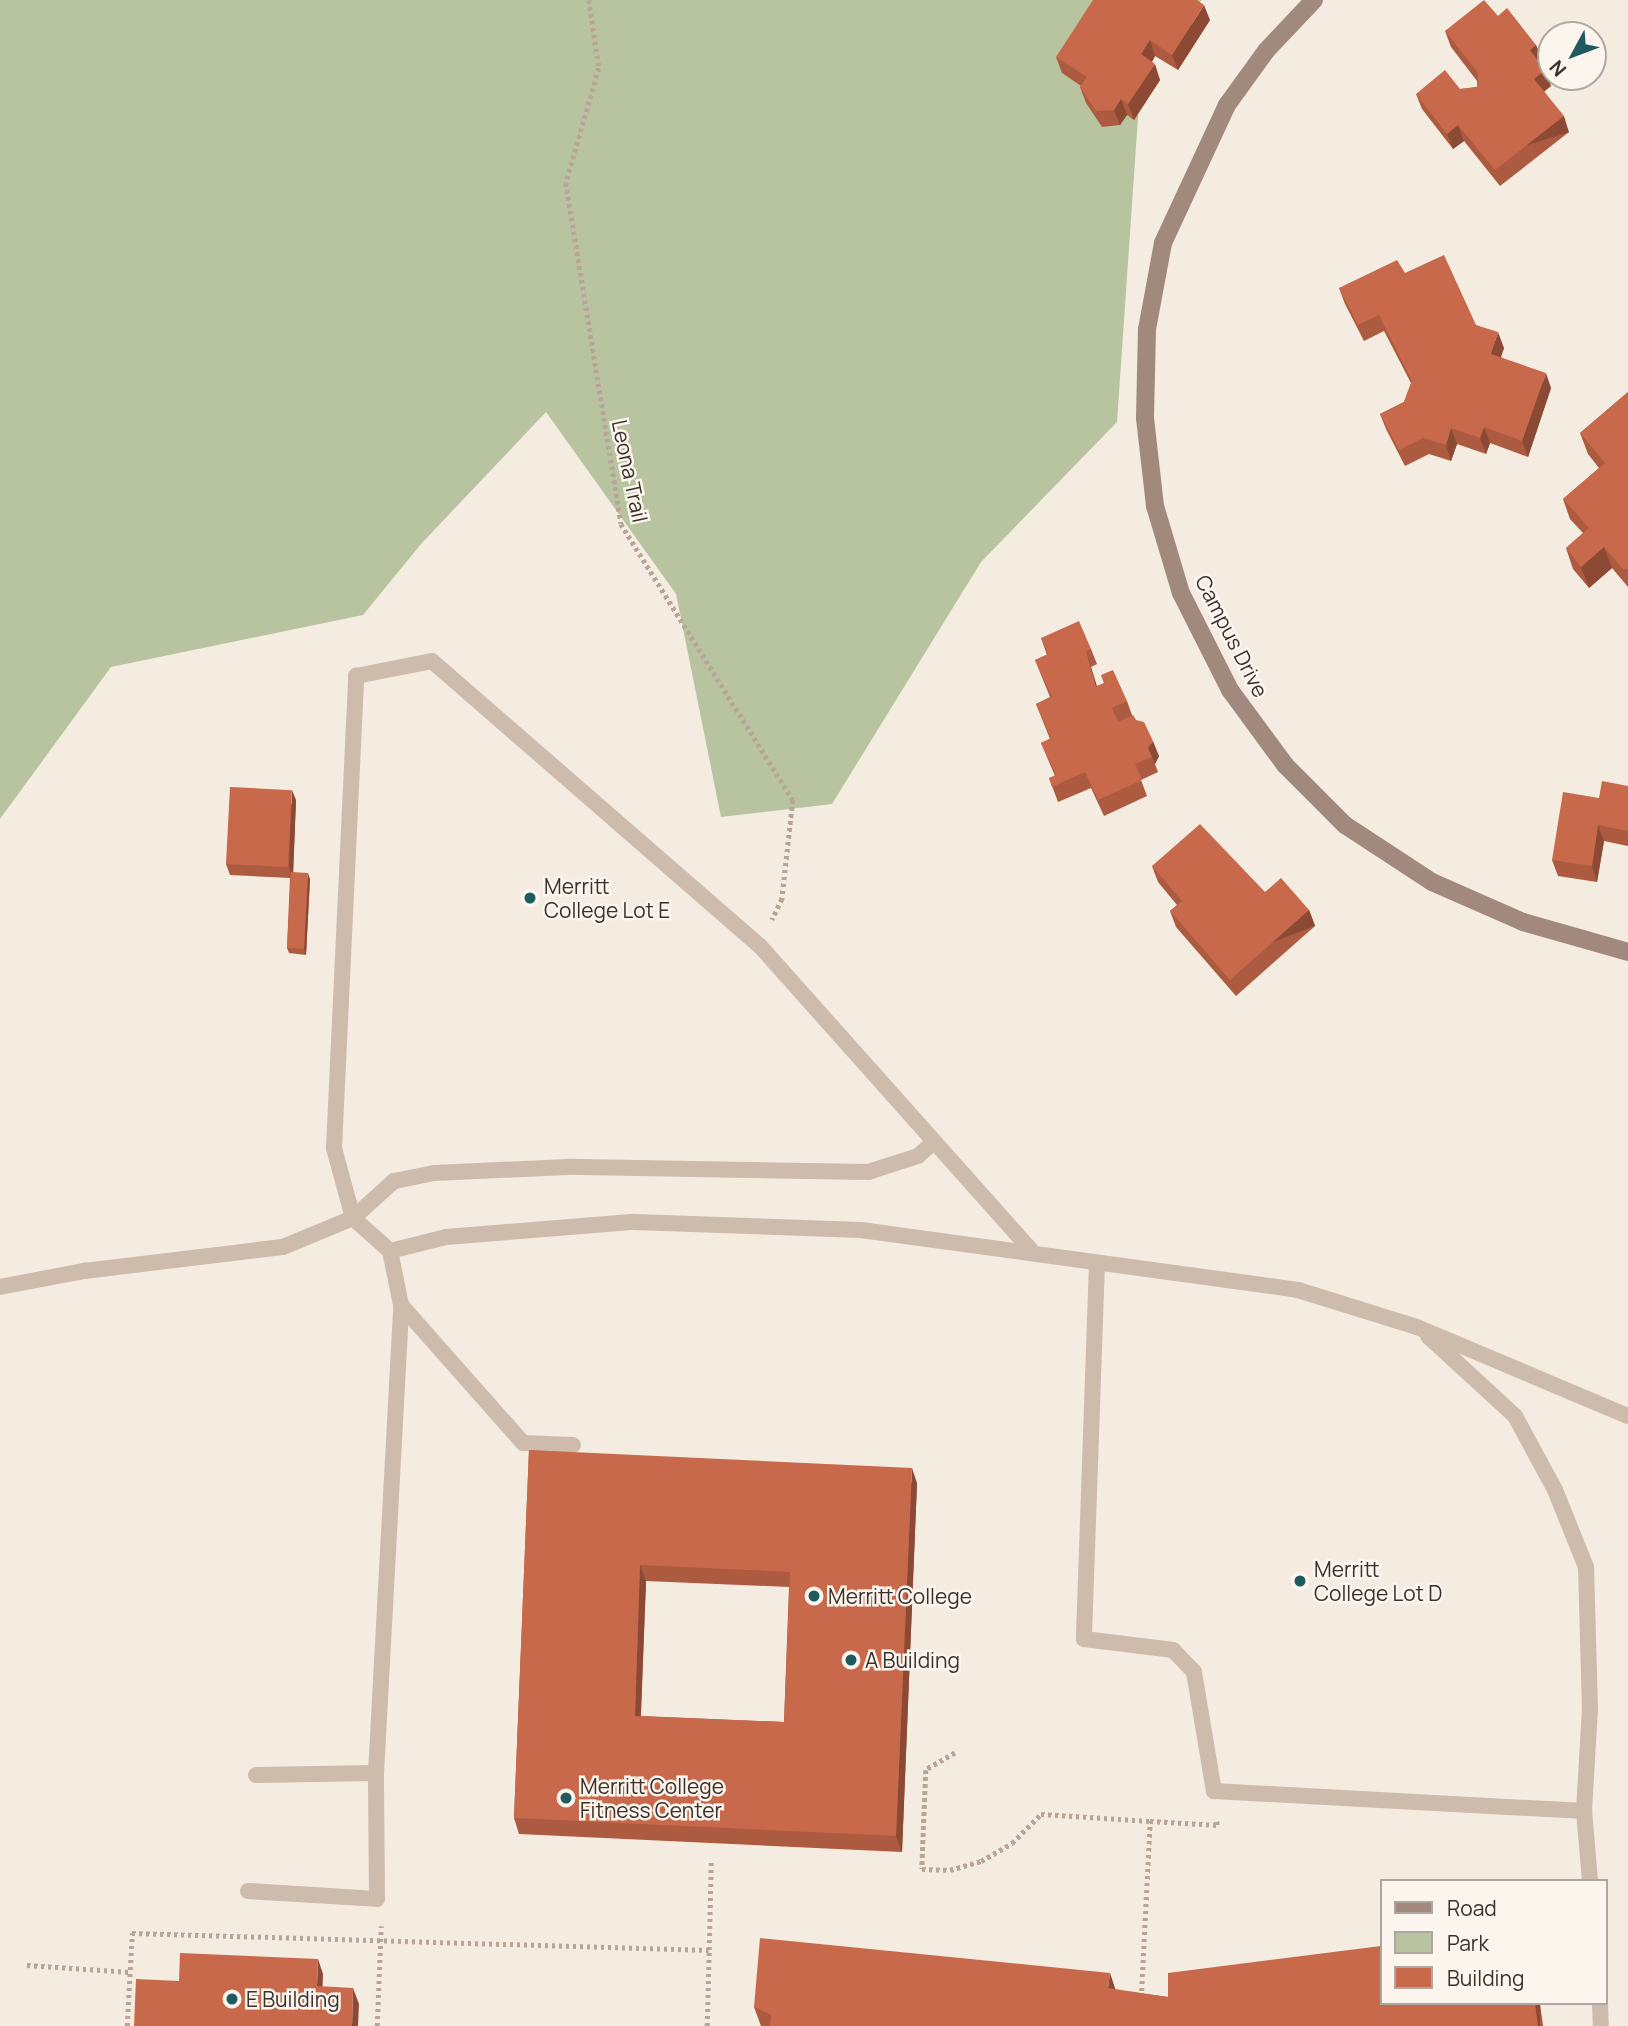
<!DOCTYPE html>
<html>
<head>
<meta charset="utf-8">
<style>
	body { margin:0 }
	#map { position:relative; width:1628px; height:2026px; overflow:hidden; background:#f4ebe1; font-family:Manrope,sans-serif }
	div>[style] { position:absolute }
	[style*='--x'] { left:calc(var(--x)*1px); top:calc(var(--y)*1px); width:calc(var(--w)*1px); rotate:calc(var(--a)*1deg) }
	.green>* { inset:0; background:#b8c4a0 }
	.path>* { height:4.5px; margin-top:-2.25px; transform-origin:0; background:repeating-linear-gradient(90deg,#b9a596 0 3.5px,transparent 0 7px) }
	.lane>* { height:16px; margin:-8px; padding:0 8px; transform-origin:8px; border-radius:8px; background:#cdbbac }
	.secondary>* { height:18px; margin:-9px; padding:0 9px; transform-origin:9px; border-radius:9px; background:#a18a7d }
	.wall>* { inset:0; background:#ac5a40 }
	.shaded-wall>* { inset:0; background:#8c4a34; transform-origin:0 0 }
	.building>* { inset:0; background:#c8694b; transform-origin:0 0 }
	.dots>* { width:19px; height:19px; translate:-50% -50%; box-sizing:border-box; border:4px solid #fbf5ee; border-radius:50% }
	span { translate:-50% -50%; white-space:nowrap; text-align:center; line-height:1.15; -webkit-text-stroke:5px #fbf5ee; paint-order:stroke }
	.street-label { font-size:21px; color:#3b302b }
	.poi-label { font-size:21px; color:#3b302b }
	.left { translate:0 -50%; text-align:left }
	.legend { position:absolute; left:1380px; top:1879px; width:228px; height:126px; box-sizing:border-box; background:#fbf5ee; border:2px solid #aea6a0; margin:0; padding:9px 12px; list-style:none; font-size:21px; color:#3b302b }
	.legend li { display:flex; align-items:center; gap:14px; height:35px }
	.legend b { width:35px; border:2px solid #aea6a0 }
	.north { position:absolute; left:1537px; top:21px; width:70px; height:70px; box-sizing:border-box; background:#fbf5ee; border:2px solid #aea6a0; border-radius:50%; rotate:229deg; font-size:19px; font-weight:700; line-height:28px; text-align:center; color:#3b302b }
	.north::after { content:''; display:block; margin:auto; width:24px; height:32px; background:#1f5a5e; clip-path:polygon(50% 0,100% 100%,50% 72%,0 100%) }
</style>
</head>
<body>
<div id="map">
	<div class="green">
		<i style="clip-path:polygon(0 0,1202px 0,1143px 45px,1117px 422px,981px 562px,832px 804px,721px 817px,676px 594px,546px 412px,421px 544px,363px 615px,111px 667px,0 819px)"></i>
	</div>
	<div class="path">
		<i style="--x:589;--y:0;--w:69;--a:81.6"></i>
		<i style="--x:599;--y:68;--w:120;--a:106"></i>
		<i style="--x:566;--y:183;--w:345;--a:80.8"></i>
		<i style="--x:621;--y:524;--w:325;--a:58.1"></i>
		<i style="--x:793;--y:800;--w:100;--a:96.3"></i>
		<i style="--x:782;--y:899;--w:23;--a:115"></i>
		<i style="--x:955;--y:1753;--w:34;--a:150"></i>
		<i style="--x:926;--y:1770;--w:99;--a:92.3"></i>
		<i style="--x:922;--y:1869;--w:28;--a:2"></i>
		<i style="--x:950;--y:1870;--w:32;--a:-16"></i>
		<i style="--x:981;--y:1861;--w:36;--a:-30"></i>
		<i style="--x:1012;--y:1843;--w:41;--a:-45"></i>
		<i style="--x:1041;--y:1814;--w:109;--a:3.7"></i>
		<i style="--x:27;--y:1965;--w:103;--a:3.9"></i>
		<i style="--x:1141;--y:1998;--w:177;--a:-87.1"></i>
		<i style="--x:1150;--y:1821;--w:67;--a:3.4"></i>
		<i style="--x:1217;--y:1825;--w:5;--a:-101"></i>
		<i style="--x:127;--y:2026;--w:93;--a:-86.9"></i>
		<i style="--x:132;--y:1933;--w:577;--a:1.69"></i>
		<i style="--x:709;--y:1950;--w:89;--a:-88.7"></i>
		<i style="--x:377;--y:2026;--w:100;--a:-87.7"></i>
		<i style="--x:707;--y:2026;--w:76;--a:-88.5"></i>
	</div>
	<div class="lane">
		<i style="--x:934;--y:1142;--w:21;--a:139"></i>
		<i style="--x:918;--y:1156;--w:52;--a:162.3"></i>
		<i style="--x:868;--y:1172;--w:301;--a:-179"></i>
		<i style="--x:567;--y:1167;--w:133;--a:177.4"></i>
		<i style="--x:434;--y:1173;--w:41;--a:168.7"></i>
		<i style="--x:394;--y:1181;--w:55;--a:137.9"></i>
		<i style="--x:353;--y:1218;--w:73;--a:-105.2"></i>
		<i style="--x:334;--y:1148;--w:473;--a:-87.3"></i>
		<i style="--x:356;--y:676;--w:77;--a:-11.2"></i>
		<i style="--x:432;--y:661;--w:435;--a:41"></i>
		<i style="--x:760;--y:946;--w:411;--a:48.3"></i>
		<i style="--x:1097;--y:1263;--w:376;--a:92"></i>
		<i style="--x:1084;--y:1639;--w:90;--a:7"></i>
		<i style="--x:1173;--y:1650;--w:30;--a:46"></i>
		<i style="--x:1194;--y:1672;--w:121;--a:80.5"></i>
		<i style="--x:1214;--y:1791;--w:371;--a:3.1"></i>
		<i style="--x:0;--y:1287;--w:86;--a:-10.8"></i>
		<i style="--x:84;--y:1271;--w:200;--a:-6.9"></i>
		<i style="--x:283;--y:1247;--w:76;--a:-22.5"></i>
		<i style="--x:353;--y:1218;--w:50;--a:41.7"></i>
		<i style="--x:390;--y:1251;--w:58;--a:-14"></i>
		<i style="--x:446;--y:1237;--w:189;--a:-4.6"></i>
		<i style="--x:634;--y:1222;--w:227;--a:2"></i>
		<i style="--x:861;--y:1230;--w:441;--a:7.8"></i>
		<i style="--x:1298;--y:1290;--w:125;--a:17.3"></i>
		<i style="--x:1417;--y:1327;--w:229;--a:22.9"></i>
		<i style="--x:401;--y:1305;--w:184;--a:48.5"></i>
		<i style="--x:523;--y:1443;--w:50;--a:2.3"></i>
		<i style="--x:1428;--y:1336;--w:118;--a:42.6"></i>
		<i style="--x:1515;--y:1416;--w:84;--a:61.6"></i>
		<i style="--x:1555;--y:1490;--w:83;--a:68.1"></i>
		<i style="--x:1586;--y:1567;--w:142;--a:88.4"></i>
		<i style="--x:1590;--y:1709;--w:102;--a:93.4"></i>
		<i style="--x:1584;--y:1811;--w:70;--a:85.1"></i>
		<i style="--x:256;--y:1775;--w:120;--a:-1"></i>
		<i style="--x:376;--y:1773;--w:469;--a:-86.9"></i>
		<i style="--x:401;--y:1305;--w:55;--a:-101.5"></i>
		<i style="--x:248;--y:1891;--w:129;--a:3.5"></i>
		<i style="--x:377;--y:1899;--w:126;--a:-90.5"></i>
		<i style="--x:1600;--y:2003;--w:23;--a:88"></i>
	</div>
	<div class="secondary">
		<i style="--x:1314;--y:0;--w:70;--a:133.3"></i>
		<i style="--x:1266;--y:51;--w:67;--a:125.8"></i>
		<i style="--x:1227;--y:105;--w:152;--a:114.9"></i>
		<i style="--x:1163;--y:243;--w:87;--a:100.5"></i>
		<i style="--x:1147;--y:329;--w:89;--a:91.3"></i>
		<i style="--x:1145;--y:418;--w:89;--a:83.5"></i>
		<i style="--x:1155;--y:506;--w:91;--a:73.4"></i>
		<i style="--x:1181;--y:593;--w:109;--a:63.2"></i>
		<i style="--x:1230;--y:690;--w:93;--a:53.7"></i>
		<i style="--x:1285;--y:765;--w:85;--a:45"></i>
		<i style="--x:1345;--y:825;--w:104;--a:33.2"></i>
		<i style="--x:1432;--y:882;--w:99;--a:23.7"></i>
		<i style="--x:1523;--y:922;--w:109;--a:15.9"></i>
	</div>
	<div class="wall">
		<i style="clip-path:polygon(1498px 16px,1536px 45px,1542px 60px,1540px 62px,1551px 86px,1544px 91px,1569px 132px,1500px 186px,1464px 141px,1453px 149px,1422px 109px,1416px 94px,1460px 89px,1477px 87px,1477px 81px,1451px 47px,1445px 31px)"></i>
		<i style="clip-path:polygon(1210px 20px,1178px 70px,1155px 56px,1152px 62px,1160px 80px,1134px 120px,1127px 115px,1120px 125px,1102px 127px,1086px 103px,1080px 87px,1081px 86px,1062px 73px,1056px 57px)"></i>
		<i style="clip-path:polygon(1405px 273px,1476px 325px,1504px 348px,1501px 357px,1551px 388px,1528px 457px,1490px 443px,1486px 454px,1457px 444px,1451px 461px,1429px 454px,1405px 466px,1386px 429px,1380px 414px,1404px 402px,1411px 383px,1384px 331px,1364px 341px,1345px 304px,1339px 288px)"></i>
		<i style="clip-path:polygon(1628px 392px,1628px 587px,1612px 568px,1589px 588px,1573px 569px,1566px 548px,1583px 533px,1570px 519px,1563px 499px,1599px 468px,1588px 454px,1580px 433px)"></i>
		<i style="clip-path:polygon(1041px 638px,1091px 649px,1097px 664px,1091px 667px,1097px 686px,1104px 683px,1101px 675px,1127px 701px,1132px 715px,1159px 756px,1155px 764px,1158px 772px,1141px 780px,1147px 796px,1104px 816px,1091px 788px,1058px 802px,1049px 778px,1055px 776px,1041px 743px,1050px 739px,1036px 704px,1050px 697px,1035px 660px,1047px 655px)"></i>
		<i style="clip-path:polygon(1628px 786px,1628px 846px,1604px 841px,1597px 882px,1558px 876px,1552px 860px,1599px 798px)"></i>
		<i style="clip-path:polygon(296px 800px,293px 872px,310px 879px,306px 955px,289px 953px,287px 948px,290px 878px,230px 875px,226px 864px)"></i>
		<i style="clip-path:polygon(1152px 866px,1265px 892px,1309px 910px,1315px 926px,1236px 996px,1176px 927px,1170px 911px,1177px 905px,1158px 882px)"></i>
		<i style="clip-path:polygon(evenodd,529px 1450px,917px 1483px,902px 1852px,519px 1834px,514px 1818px,529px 1450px,646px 1581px,789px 1587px,784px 1722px,641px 1716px,646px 1581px)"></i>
		<i style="clip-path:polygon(1116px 1990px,1168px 1997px,1540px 2003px,1543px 2026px,761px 2026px,754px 2007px)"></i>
	</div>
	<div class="shaded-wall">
		<i style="clip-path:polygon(1204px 5px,1210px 20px,1178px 70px,1172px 55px)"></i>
		<i style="clip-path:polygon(1150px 40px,1155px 56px,1147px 70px,1141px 54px)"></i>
		<i style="clip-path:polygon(1536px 45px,1542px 60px,1536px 66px,1530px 50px)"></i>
		<i style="clip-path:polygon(1155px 64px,1160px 80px,1134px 120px,1128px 104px)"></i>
		<i style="clip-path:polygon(1545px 70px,1551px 86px,1540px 95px,1534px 79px)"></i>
		<i style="clip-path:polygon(1121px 99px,1127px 115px,1120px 125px,1114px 110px)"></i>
		<i style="left:1564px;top:116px;width:17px;height:88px;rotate:73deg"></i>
		<i style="clip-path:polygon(1458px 125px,1464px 141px,1453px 149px,1447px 134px)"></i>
		<i style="clip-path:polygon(1498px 332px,1504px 348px,1496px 370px,1491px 354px)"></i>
		<i style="clip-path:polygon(1546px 373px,1551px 388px,1528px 457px,1522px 441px)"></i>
		<i style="clip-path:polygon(1484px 427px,1490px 443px,1486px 454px,1480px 438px)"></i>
		<i style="clip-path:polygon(1451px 428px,1457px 444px,1451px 461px,1446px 445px)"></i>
		<i style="clip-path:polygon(1604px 547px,1612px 568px,1589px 588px,1581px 567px)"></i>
		<i style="clip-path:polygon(1086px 651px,1091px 667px,1101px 702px,1096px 687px)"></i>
		<i style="clip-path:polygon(1153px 741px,1159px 756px,1155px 764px,1148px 748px)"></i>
		<i style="clip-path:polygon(292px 790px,296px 800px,293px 878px,289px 867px)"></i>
		<i style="clip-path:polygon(1598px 825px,1604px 841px,1597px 882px,1592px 866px)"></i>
		<i style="clip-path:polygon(308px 873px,310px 879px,306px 955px,304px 949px)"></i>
		<i style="left:1309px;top:910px;width:17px;height:106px;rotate:69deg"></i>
		<i style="clip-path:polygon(912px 1468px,917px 1483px,902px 1852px,896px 1836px)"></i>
		<i style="clip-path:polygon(640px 1565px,646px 1581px,640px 1731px,635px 1716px)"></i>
		<i style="clip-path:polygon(318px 1959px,323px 1974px,322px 2002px,317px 1986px)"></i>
		<i style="clip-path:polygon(1110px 1973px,1117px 1994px,1108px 1988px)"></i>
		<i style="clip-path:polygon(353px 1988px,359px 2004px,358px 2026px,352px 2026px)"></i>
		<i style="left:1535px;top:2003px;width:5px;height:23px"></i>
	</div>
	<div class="building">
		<i style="clip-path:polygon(1093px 0,1197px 0,1204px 5px,1172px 55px,1150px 40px,1141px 54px,1155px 64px,1128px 104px,1121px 99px,1114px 110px,1096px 111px,1080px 87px,1087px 77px,1056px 57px)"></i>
		<i style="clip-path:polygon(1484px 0,1498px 16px,1507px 8px,1536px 45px,1530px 50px,1545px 70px,1534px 79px,1564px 116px,1495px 170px,1458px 125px,1447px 134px,1416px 94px,1445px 70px,1460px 89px,1477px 87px,1478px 73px,1445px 31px)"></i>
		<i style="clip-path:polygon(1444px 255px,1476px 325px,1498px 332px,1491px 354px,1546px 373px,1522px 441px,1484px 427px,1480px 438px,1451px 428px,1446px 445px,1423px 438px,1399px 450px,1380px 414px,1404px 402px,1412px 381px,1379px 315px,1358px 325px,1339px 288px,1397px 260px,1405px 273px)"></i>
		<i style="clip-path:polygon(1628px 392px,1628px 569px,1623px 569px,1604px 547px,1581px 567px,1566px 548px,1589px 528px,1563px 499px,1605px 463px,1580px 433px)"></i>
		<i style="clip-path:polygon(1079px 621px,1091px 649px,1086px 651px,1096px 687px,1105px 683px,1101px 675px,1113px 670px,1127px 701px,1112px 708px,1118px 722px,1133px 715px,1136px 720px,1144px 722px,1153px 741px,1148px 748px,1152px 757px,1135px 764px,1142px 780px,1098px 800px,1085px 772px,1052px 787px,1049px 778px,1056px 775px,1041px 743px,1051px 738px,1036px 704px,1052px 697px,1035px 660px,1048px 654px,1041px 638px)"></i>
		<i style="clip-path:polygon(1602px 781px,1628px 786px,1628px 831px,1598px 825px,1592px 866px,1552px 860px,1563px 792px,1599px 798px)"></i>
		<i style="left:230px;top:787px;width:62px;height:77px;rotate:3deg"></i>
		<i style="clip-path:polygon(1200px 824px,1265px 892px,1281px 878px,1309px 910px,1230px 980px,1170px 911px,1182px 901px,1152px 866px)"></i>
		<i style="left:291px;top:872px;width:17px;height:76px;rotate:3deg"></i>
		<i style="clip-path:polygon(evenodd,529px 1450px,912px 1468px,896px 1836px,514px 1818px,529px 1450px,640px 1565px,790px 1572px,784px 1722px,635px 1716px,640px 1565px)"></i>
		<i style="clip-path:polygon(760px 1938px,1110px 1973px,1108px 1988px,1168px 1997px,1168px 1973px,1381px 1946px,1381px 2003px,1535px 2003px,1538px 2026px,770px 2026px,771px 2015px,754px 2007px)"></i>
		<i style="clip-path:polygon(180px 1953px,318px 1959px,317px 1986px,353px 1988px,352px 2026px,134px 2026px,136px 1979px,179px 1981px)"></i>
	</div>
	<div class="dots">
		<i style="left:530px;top:898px;background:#1f5a5e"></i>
		<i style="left:1300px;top:1581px;background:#1f5a5e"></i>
		<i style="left:814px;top:1596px;background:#1f5a5e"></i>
		<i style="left:851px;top:1660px;background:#1f5a5e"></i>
		<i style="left:566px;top:1798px;background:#1f5a5e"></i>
		<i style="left:232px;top:1999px;background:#1f5a5e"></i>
	</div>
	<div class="street-label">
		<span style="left:630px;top:471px;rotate:78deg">Leona Trail</span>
		<span style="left:1232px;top:636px;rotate:63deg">Campus Drive</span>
	</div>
	<div class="poi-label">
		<span class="left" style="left:544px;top:898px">Merritt<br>College Lot E</span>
		<span class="left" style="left:1314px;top:1581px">Merritt<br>College Lot D</span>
		<span class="left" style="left:828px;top:1596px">Merritt College</span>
		<span class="left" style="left:865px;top:1660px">A Building</span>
		<span class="left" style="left:580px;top:1798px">Merritt College<br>Fitness Center</span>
		<span class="left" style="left:246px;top:1999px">E Building</span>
	</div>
	<ul class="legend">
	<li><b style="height:9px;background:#a18a7d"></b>Road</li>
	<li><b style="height:19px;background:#b8c4a0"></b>Park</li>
	<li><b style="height:19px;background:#c8694b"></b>Building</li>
	</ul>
	<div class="north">N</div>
</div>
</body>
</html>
